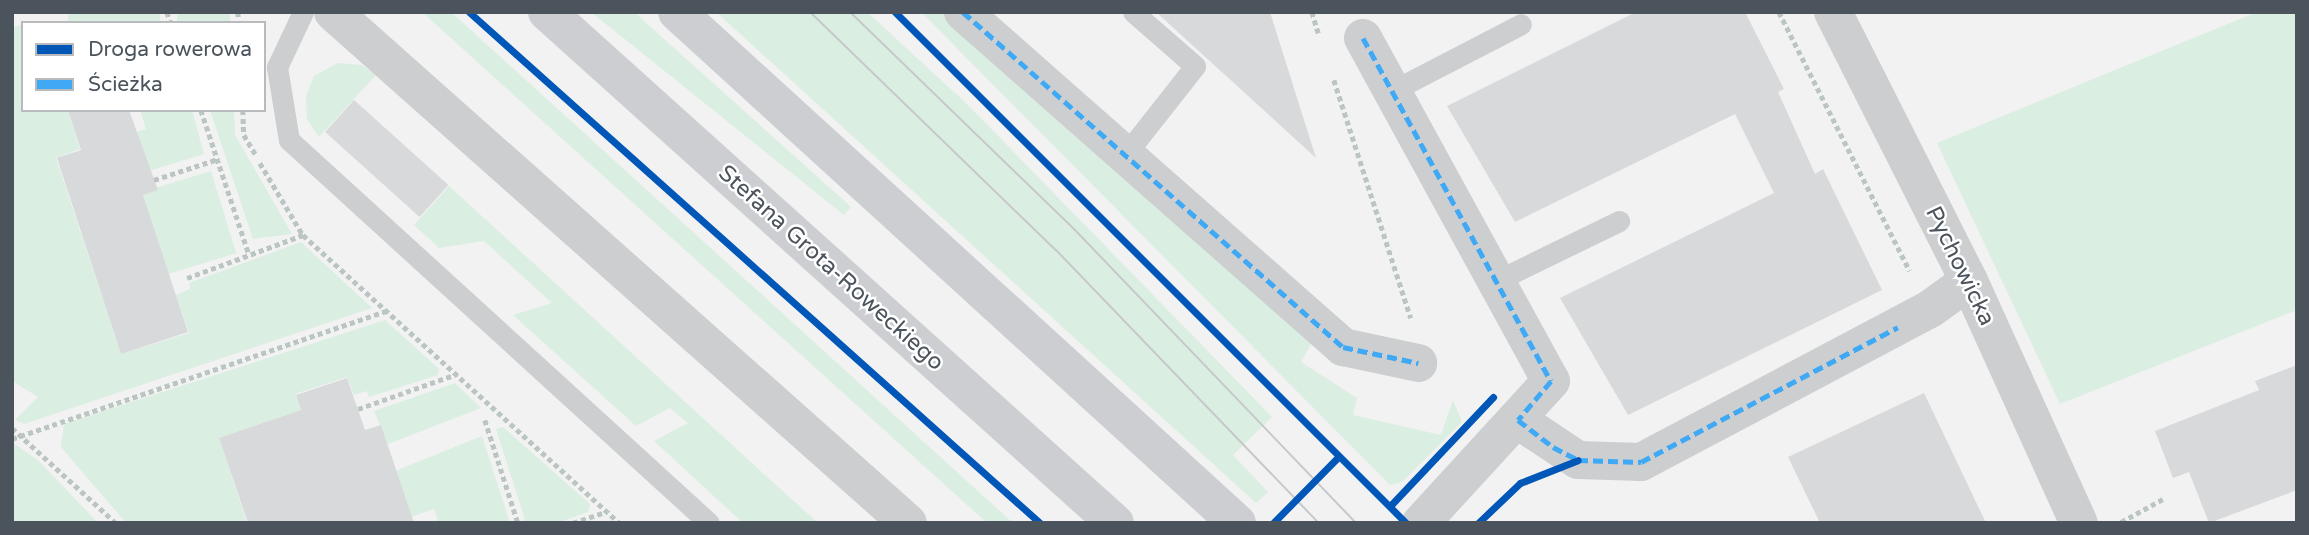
<!DOCTYPE html>
<html>
<head>
<meta charset="utf-8">
<style>
	body { margin:0 }
	#map { position:relative; width:2309px; height:535px; overflow:hidden; background:#f2f2f2; font-family:"Varela Round",sans-serif }
	div>[style] { position:absolute }
	[style*='--x'] { left:calc(var(--x)*1px); top:calc(var(--y)*1px); width:calc(var(--w)*1px); rotate:calc(var(--a)*1deg) }
	.green>* { inset:0; background:#daeee2; transform-origin:0 0 }
	.building>* { inset:0; background:#d8d9db; transform-origin:0 0 }
	.path>* { height:4.5px; margin-top:-2.25px; transform-origin:0; background:repeating-linear-gradient(90deg,#bbc5c2 0 5px,transparent 0 8.5px) }
	.service>* { height:21px; margin:-10.5px; padding:0 10.5px; transform-origin:10.5px; border-radius:10.5px; background:#ccced0 }
	.minor>* { height:38px; margin:-19px; padding:0 19px; transform-origin:19px; border-radius:19px; background:#ccced0 }
	.secondary>* { height:38px; margin:-19px; padding:0 19px; transform-origin:19px; border-radius:19px; background:#cdced1 }
	.tram>* { height:2px; margin:-1px; padding:0 1px; transform-origin:1px; border-radius:1px; background:#c7c8ca }
	.quiet>* { height:5px; margin-top:-2.5px; transform-origin:0; background:repeating-linear-gradient(90deg,#3fa9f5 0 10px,transparent 0 15px) }
	.cycleway>* { height:7px; margin:-3.5px; padding:0 3.5px; transform-origin:3.5px; border-radius:3.5px; background:#0057b8 }
	span { translate:-50% -50%; white-space:nowrap; text-align:center; line-height:1.15; -webkit-text-stroke:5px #fff; paint-order:stroke }
	.street-label { font-size:23px; color:#4b545c }
	.frame { position:absolute; inset:0; border:14px solid #4b545c; pointer-events:none }
	.legend { position:absolute; left:21px; top:21px; width:245px; height:91px; box-sizing:border-box; background:#fff; border:2px solid #b7bbbe; margin:0; padding:9px 12px; list-style:none; font-size:21px; color:#4b545c }
	.legend li { display:flex; align-items:center; gap:14px; height:35px }
	.legend b { width:35px; border:2px solid #b7bbbe }
</style>
</head>
<body>
<div id="map">
	<div class="green">
		<i style="left:68px;top:12px;width:92px;height:11px"></i>
		<i style="left:177px;top:12px;width:53px;height:12px"></i>
		<i style="clip-path:polygon(422px 12px,451px 12px,1013px 523px,987px 523px)"></i>
		<i style="clip-path:polygon(591px 12px,634px 12px,851px 207px,844px 215px)"></i>
		<i style="clip-path:polygon(716px 12px,867px 12px,967px 104px,1272px 417px,1233px 455px,1268px 492px,1256px 503px)"></i>
		<i style="clip-path:polygon(921px 12px,946px 12px,1311px 344px,1301px 362px,1357px 398px,1353px 415px,1441px 435px,1453px 400px,1462px 422px,1402px 482px,1390px 485px)"></i>
		<i style="clip-path:polygon(2257px 12px,2297px 12px,2297px 310px,2060px 404px,1937px 143px)"></i>
		<i style="clip-path:polygon(23px 24px,23px 110px,68px 110px,80px 149px,56px 158px,121px 354px,189px 333px,176px 295px,190px 289px,189px 283px,301px 242px,372px 308px,24px 424px,15px 420px,38px 397px,12px 381px,12px 28px)"></i>
		<i style="clip-path:polygon(338px 63px,362px 65px,376px 75px,319px 137px,307px 119px,306px 96px,314px 76px)"></i>
		<i style="clip-path:polygon(140px 110px,192px 110px,204px 154px,136px 175px,124px 136px,146px 129px)"></i>
		<i style="clip-path:polygon(210px 110px,234px 110px,235px 135px,292px 234px,253px 239px)"></i>
		<i style="left:211px;top:171px;width:86px;height:72px;rotate:73deg"></i>
		<i style="clip-path:polygon(449px 186px,776px 485px,818px 523px,743px 523px,654px 441px,688px 423px,670px 408px,636px 426px,513px 315px,552px 303px,484px 241px,439px 248px,414px 225px)"></i>
		<i style="clip-path:polygon(385px 320px,439px 369px,438px 375px,369px 397px,367px 391px,354px 395px,347px 377px,295px 394px,301px 410px,219px 438px,247px 523px,126px 523px,61px 447px,64px 424px)"></i>
		<i style="clip-path:polygon(455px 383px,481px 408px,388px 444px,374px 411px)"></i>
		<i style="clip-path:polygon(503px 427px,590px 504px,588px 512px,557px 523px,526px 523px,496px 429px)"></i>
		<i style="clip-path:polygon(482px 436px,510px 523px,439px 523px,434px 509px,399px 521px,385px 475px)"></i>
		<i style="clip-path:polygon(12px 442px,39px 461px,98px 523px,12px 523px)"></i>
	</div>
	<div class="building">
		<i style="clip-path:polygon(1156px 12px,1270px 12px,1316px 158px)"></i>
		<i style="clip-path:polygon(1636px 12px,1745px 12px,1784px 89px,1778px 92px,1815px 174px,1823px 169px,1882px 290px,1628px 415px,1560px 298px,1774px 193px,1735px 114px,1515px 222px,1447px 106px)"></i>
		<i style="left:354px;top:100px;width:127px;height:43px;rotate:42deg"></i>
		<i style="clip-path:polygon(68px 110px,129px 110px,158px 190px,143px 195px,188px 332px,121px 354px,57px 158px,81px 150px)"></i>
		<i style="clip-path:polygon(2297px 365px,2297px 490px,2209px 523px,2189px 472px,2173px 478px,2155px 431px,2259px 390px,2255px 381px)"></i>
		<i style="clip-path:polygon(347px 378px,365px 430px,381px 425px,414px 523px,248px 523px,219px 438px,301px 410px,296px 395px)"></i>
		<i style="clip-path:polygon(1924px 393px,1986px 523px,1820px 523px,1788px 457px)"></i>
	</div>
	<div class="path">
		<i style="--x:167;--y:12;--w:12;--a:70"></i>
		<i style="--x:238;--y:12;--w:11;--a:85"></i>
		<i style="--x:1312;--y:12;--w:24;--a:73"></i>
		<i style="--x:1779;--y:12;--w:290;--a:63.2"></i>
		<i style="--x:1334;--y:80;--w:250;--a:72.1"></i>
		<i style="--x:201;--y:110;--w:152;--a:71.6"></i>
		<i style="--x:243;--y:110;--w:25;--a:88"></i>
		<i style="--x:244;--y:135;--w:23;--a:59"></i>
		<i style="--x:260;--y:163;--w:84;--a:59.2"></i>
		<i style="--x:303;--y:235;--w:428;--a:42.3"></i>
		<i style="--x:154;--y:180;--w:67;--a:-18.2"></i>
		<i style="--x:187;--y:278;--w:124;--a:-20.3"></i>
		<i style="--x:358;--y:409;--w:105;--a:-19.5"></i>
		<i style="--x:485;--y:420;--w:108;--a:72.2"></i>
		<i style="--x:12;--y:428;--w:141;--a:42.4"></i>
		<i style="--x:12;--y:439;--w:395;--a:-18.9"></i>
		<i style="--x:2121;--y:522;--w:48;--a:-28.7"></i>
		<i style="--x:573;--y:523;--w:36;--a:-19"></i>
	</div>
	<div class="service">
		<i style="--x:303;--y:12;--w:61;--a:115.3"></i>
		<i style="--x:277;--y:67;--w:74;--a:80.7"></i>
		<i style="--x:289;--y:140;--w:568;--a:42.36"></i>
		<i style="--x:1392;--y:91;--w:145;--a:-27.4"></i>
		<i style="--x:1125;--y:155;--w:113;--a:-51.8"></i>
		<i style="--x:1195;--y:66;--w:82;--a:-138.9"></i>
		<i style="--x:1496;--y:281;--w:137;--a:-26"></i>
	</div>
	<div class="minor">
		<i style="--x:333;--y:12;--w:769;--a:41.63"></i>
		<i style="--x:963;--y:12;--w:507;--a:41.4"></i>
		<i style="--x:1343;--y:347;--w:77;--a:12"></i>
		<i style="--x:1833;--y:12;--w:301;--a:63.2"></i>
		<i style="--x:1969;--y:281;--w:266;--a:65.6"></i>
		<i style="--x:1363;--y:38;--w:391;--a:61.3"></i>
		<i style="--x:1551;--y:381;--w:193;--a:132.5"></i>
		<i style="--x:1518;--y:420;--w:72;--a:33.7"></i>
		<i style="--x:1578;--y:460;--w:63;--a:1.8"></i>
		<i style="--x:1641;--y:462;--w:327;--a:-27.9"></i>
		<i style="--x:1930;--y:309;--w:48;--a:-35.7"></i>
	</div>
	<div class="secondary">
		<i style="--x:547;--y:12;--w:764;--a:41.98"></i>
		<i style="--x:677;--y:12;--w:758;--a:42.38"></i>
	</div>
	<div class="tram">
		<i style="--x:810;--y:12;--w:342;--a:44.1"></i>
		<i style="--x:1056;--y:250;--w:379;--a:46.1"></i>
		<i style="--x:850;--y:12;--w:313;--a:44.1"></i>
		<i style="--x:1075;--y:230;--w:406;--a:46.2"></i>
	</div>
	<div class="quiet">
		<i style="--x:963;--y:12;--w:507;--a:41.4"></i>
		<i style="--x:1343;--y:347;--w:77;--a:12"></i>
		<i style="--x:1363;--y:38;--w:391;--a:61.3"></i>
		<i style="--x:1551;--y:381;--w:51;--a:130.2"></i>
		<i style="--x:1518;--y:420;--w:44;--a:37.6"></i>
		<i style="--x:1553;--y:447;--w:28;--a:27"></i>
		<i style="--x:1578;--y:460;--w:63;--a:1.8"></i>
		<i style="--x:1641;--y:462;--w:290;--a:-27.7"></i>
	</div>
	<div class="cycleway">
		<i style="--x:469;--y:12;--w:766;--a:41.83"></i>
		<i style="--x:895;--y:12;--w:723;--a:45"></i>
		<i style="--x:1390;--y:506;--w:150;--a:-46.6"></i>
		<i style="--x:1273;--y:523;--w:91;--a:-45.4"></i>
		<i style="--x:1478;--y:523;--w:58;--a:-43.6"></i>
		<i style="--x:1520;--y:483;--w:62;--a:-21.6"></i>
	</div>
	<div class="street-label">
		<span style="left:1960px;top:266px;rotate:64deg">Pychowicka</span>
		<span style="left:831px;top:268px;rotate:42deg">Stefana Grota-Roweckiego</span>
	</div>
	<div class="frame"></div>
	<ul class="legend">
	<li><b style="height:9px;background:#0057b8"></b>Droga rowerowa</li>
	<li><b style="height:9px;background:#3fa9f5"></b>Ścieżka</li>
	</ul>
</div>
</body>
</html>
